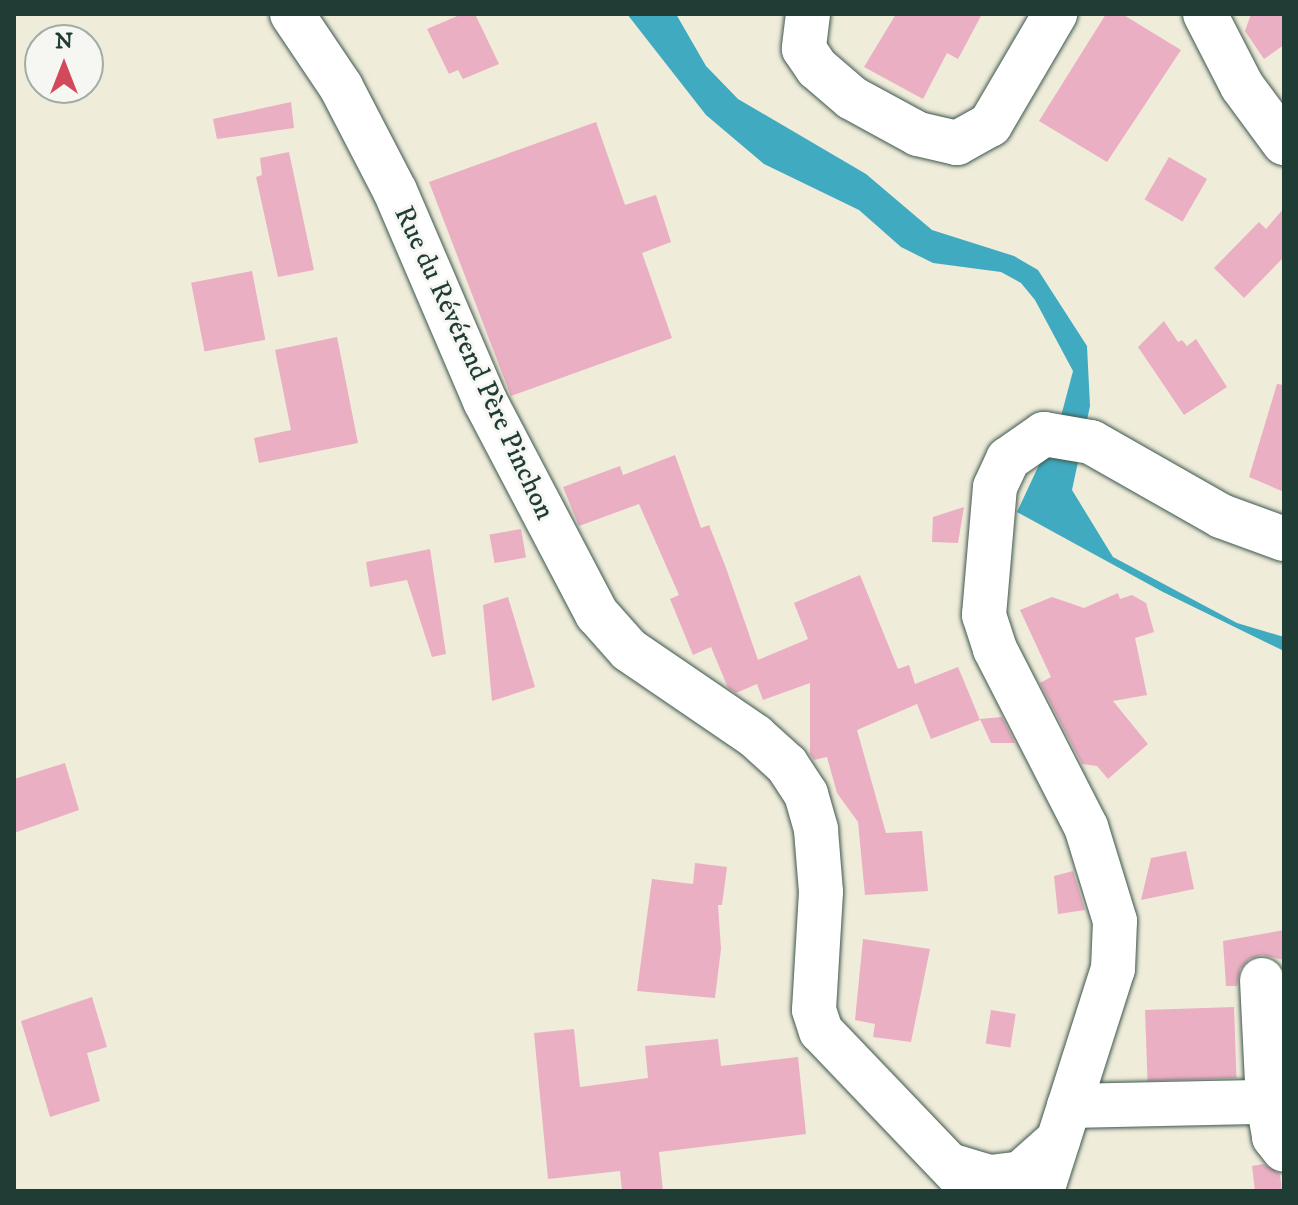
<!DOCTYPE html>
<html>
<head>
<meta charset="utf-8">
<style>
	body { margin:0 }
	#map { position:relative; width:1298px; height:1205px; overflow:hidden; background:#efecda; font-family:"IM FELL DW Pica",serif }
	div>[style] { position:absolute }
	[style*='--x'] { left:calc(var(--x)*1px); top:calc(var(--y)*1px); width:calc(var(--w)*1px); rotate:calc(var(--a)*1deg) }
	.water>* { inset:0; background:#40abc0 }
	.building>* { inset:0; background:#ebafc3; transform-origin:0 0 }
	.roads { filter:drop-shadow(0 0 2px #3e574d) drop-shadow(0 0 2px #3e574d) }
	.minor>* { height:44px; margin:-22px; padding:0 22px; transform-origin:22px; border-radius:22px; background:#fff }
	.major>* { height:44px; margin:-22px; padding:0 22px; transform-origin:22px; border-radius:22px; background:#fff }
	span { translate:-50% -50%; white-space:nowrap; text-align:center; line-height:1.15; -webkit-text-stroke:6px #f6f6f2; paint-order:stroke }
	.street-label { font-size:28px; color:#1f3d34 }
	.frame { position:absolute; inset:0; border:16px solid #1f3d34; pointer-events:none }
	.north { position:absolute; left:24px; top:24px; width:80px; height:80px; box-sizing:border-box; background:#f6f6f2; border:2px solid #a0aca6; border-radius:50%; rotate:0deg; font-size:22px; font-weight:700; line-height:32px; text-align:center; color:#1f3d34 }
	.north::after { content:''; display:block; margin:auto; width:28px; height:36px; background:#d1495b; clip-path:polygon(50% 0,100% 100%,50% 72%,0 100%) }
</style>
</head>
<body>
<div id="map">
	<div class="water">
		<i style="clip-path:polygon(627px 14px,676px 14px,706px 66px,738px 99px,866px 174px,932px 230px,1014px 256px,1038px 270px,1087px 346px,1090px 406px,1072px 490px,1113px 557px,1237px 623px,1284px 637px,1284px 651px,1163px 592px,1017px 512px,1060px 420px,1073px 371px,1035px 300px,1021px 283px,1001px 272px,933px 263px,901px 247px,859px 210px,764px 164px,706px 115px)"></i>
	</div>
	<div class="building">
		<i style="clip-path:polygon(462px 14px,475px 14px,499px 64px,463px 79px,458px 70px,449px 74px,427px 29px)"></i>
		<i style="clip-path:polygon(896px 14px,982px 14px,958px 59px,947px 53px,923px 99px,864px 67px)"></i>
		<i style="clip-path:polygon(1106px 14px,1122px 14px,1181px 50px,1107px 162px,1039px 121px)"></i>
		<i style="clip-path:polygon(1251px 14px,1284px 14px,1284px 45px,1264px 59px,1245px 31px)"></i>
		<i style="clip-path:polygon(291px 102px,294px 128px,217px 139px,213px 119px)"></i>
		<i style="clip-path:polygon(596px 122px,625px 205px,656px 195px,671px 242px,642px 253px,672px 338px,511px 396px,429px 182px)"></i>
		<i style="clip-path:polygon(289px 152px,314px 270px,278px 277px,256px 177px,262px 175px,260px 158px)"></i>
		<i style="left:1169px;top:157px;width:44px;height:49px;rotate:30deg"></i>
		<i style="clip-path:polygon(1284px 208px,1284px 257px,1244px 298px,1214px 268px,1259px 222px,1266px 229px)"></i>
		<i style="left:252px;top:271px;width:70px;height:62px;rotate:79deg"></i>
		<i style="clip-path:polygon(1164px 321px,1178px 342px,1182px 340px,1187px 346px,1196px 339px,1227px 387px,1184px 415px,1138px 347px)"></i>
		<i style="clip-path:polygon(337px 337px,358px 443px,259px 463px,254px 438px,291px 430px,275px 350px)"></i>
		<i style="clip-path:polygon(1277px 384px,1284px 385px,1284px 492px,1249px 477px)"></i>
		<i style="clip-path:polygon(675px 455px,701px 528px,709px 525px,726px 568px,758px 660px,808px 639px,794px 603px,860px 575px,898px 669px,909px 665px,915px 684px,958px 667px,980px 720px,931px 739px,917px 704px,857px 730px,886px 833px,922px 831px,928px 891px,865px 895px,858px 822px,837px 793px,827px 757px,814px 760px,810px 754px,810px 683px,763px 700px,757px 684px,736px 693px,728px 688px,711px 647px,693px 655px,670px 599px,679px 595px,639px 504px,579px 526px,563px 487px,620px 466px,623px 475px)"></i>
		<i style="clip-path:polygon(964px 507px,958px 543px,932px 542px,933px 517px)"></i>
		<i style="left:521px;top:529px;width:29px;height:32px;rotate:80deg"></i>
		<i style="clip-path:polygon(430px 549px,446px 654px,432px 657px,407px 580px,370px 587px,366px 562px)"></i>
		<i style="clip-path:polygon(1118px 593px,1120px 599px,1132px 595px,1146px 603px,1154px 632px,1135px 638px,1147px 695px,1113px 701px,1148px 744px,1108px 779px,1097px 766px,1082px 764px,1040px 683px,1051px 677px,1020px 610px,1052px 597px,1084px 608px)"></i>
		<i style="clip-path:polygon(508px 597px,535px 687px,492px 701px,483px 605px)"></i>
		<i style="clip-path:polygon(1002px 717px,1015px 743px,991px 743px,980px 719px)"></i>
		<i style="clip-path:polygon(65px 763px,79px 810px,14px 833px,14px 779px)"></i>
		<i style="clip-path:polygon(1186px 851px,1194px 889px,1141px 900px,1151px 858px)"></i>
		<i style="clip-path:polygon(695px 863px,727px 867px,722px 905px,718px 905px,721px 949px,715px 998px,637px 991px,652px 879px,693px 884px)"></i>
		<i style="clip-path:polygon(1073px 871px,1085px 910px,1058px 914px,1054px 876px)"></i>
		<i style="clip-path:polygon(1284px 930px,1284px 960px,1262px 955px,1249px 959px,1240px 969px,1237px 986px,1226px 986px,1223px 941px)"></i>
		<i style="clip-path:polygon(863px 939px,930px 949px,911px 1042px,873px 1037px,875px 1024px,855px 1020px)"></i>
		<i style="clip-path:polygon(92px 997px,107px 1047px,87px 1053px,100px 1101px,50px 1117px,21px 1021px)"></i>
		<i style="left:1234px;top:1007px;width:71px;height:89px;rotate:88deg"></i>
		<i style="left:991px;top:1010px;width:25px;height:34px;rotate:9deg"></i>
		<i style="clip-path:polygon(574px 1029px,580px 1087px,648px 1078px,645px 1046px,718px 1039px,721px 1066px,798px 1057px,806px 1134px,659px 1152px,663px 1191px,622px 1191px,620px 1171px,548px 1179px,534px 1033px)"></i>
		<i style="clip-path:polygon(1263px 1164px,1280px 1174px,1282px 1191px,1255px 1191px,1252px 1166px)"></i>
	</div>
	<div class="roads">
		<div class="minor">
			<i style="--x:808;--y:14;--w:35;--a:97"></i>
			<i style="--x:804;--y:49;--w:23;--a:56"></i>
			<i style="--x:817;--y:68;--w:46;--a:40.6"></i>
			<i style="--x:852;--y:98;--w:75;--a:28.6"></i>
			<i style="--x:918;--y:134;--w:40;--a:13"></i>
			<i style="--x:957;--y:143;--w:38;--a:-29"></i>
			<i style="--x:990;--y:125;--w:129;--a:-59.6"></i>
			<i style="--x:1205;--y:14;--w:81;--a:62.8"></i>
			<i style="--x:1242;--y:86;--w:71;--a:53.6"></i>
			<i style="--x:1262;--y:980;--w:122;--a:87.2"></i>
			<i style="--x:1069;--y:1106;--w:199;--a:-1.2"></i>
			<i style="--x:1268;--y:1102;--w:36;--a:80"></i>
			<i style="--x:1274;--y:1137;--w:16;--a:52"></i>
			<i style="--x:953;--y:1166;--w:39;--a:17"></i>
			<i style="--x:990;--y:1177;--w:31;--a:-7"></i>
			<i style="--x:1021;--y:1173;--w:50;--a:-41.7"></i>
			<i style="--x:1042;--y:1191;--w:233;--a:-72.3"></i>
			<i style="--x:1113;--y:969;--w:48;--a:-87.6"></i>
			<i style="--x:1115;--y:921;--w:98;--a:-107.1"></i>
			<i style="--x:1086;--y:827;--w:200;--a:-117.1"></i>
			<i style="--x:995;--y:649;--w:36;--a:-108"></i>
			<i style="--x:984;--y:615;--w:128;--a:-85.1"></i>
			<i style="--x:995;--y:487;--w:31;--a:-65"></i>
			<i style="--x:1008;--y:459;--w:44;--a:-34.8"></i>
			<i style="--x:1044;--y:434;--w:48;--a:9.7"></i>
			<i style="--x:1091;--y:442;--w:150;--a:29.6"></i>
			<i style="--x:1221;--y:516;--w:67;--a:20.1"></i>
		</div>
		<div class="major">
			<i style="--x:292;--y:14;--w:88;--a:56.1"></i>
			<i style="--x:341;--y:87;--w:117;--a:62.6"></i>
			<i style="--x:395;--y:191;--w:228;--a:66.8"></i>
			<i style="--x:485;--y:401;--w:241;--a:62.3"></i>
			<i style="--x:597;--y:614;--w:48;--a:48.4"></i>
			<i style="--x:629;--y:650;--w:153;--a:34.3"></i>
			<i style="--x:755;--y:736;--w:43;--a:42.2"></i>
			<i style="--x:787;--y:765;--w:35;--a:57"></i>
			<i style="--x:806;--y:794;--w:37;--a:74"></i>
			<i style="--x:816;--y:830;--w:62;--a:85.4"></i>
			<i style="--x:821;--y:892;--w:118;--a:93.4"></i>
			<i style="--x:814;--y:1010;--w:22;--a:72"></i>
			<i style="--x:821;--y:1031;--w:221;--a:46.3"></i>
		</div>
	</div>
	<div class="street-label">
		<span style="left:474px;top:363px;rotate:65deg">Rue du Révérend Père Pinchon</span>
	</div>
	<div class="frame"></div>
	<div class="north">N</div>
</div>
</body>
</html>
